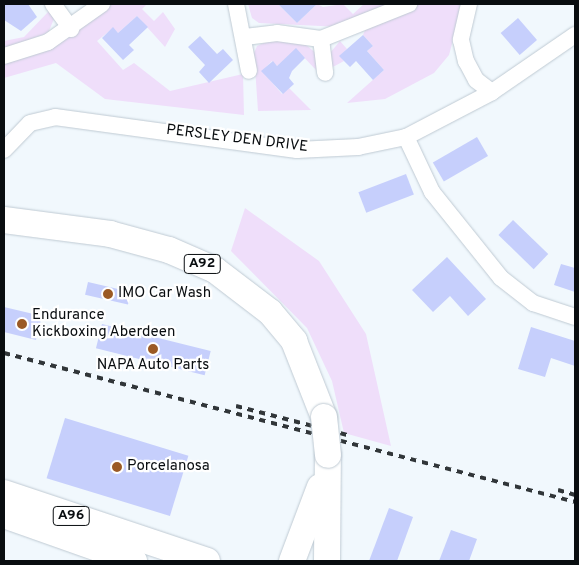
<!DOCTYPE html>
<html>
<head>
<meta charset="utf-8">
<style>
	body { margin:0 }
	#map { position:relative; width:579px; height:565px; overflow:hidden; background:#f1f8fd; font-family:Overpass,sans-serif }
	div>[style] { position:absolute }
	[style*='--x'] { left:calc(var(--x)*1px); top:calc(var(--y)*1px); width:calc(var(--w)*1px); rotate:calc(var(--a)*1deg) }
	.green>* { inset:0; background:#efdefa }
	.building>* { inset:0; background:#c6cffc; transform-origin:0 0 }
	.roads { filter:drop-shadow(0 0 1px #bfcad3) drop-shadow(0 0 1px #bfcad3) }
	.street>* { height:16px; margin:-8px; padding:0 8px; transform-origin:8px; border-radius:8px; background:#fff }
	.primary>* { height:26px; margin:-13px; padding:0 13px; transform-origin:13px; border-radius:13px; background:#fff }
	.rail>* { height:4px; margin-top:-2px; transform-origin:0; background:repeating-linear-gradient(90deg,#313639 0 6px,transparent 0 12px) }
	.bridges { filter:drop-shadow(0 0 1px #bfcad3) drop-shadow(0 0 1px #bfcad3) }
	.primary-bridge>* { height:26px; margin:-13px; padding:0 13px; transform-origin:13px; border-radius:13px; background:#fff }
	.dots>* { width:14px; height:14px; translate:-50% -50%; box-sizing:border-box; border:2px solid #fff; border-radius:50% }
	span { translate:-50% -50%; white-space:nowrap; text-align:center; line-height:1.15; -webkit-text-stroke:4.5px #fff; paint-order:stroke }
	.shield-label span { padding:1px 4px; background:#fff; border:1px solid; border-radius:4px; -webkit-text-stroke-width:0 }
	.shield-label { font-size:14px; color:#090d10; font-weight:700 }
	.street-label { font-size:15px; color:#090d10 }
	.poi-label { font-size:15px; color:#090d10 }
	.left { translate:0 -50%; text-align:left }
	.frame { position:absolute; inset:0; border:5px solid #090d10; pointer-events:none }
</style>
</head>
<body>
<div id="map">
	<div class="green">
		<i style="clip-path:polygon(112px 4px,147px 4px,142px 9px,154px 21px,163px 12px,175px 29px,165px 47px,137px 16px,118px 33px,113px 28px,97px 41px,123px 70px,134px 63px,170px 91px,243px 74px,244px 115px,105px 99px,56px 63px,4px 78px,4px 63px,50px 48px)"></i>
		<i style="clip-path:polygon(248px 4px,278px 4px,297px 23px,317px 4px,323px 7px,343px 4px,353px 14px,364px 4px,396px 4px,341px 27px,259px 23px,252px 18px)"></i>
		<i style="clip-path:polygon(419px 4px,463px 4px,449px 55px,434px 73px,385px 99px,347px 103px,384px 70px,367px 51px,373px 46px,363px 35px,365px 30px)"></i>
		<i style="clip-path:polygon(49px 11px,54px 19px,48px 33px,4px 49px,4px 41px,24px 37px)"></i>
		<i style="clip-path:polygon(273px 39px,305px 44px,317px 54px,316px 70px,296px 49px,277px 66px,272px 61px,262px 71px,282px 94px,289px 88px,311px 110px,258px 111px,254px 53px,257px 46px)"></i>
		<i style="clip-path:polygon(340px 41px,347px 49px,340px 56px,344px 61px,331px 68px,330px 53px)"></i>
		<i style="clip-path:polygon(245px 208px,319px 261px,366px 334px,391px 446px,344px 433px,332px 381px,307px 328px,231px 251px)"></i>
	</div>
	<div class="building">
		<i style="clip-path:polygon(4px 4px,28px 4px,37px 17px,21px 31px,4px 20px)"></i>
		<i style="clip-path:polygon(278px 4px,317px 4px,297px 23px)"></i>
		<i style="clip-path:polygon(137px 16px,148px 27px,129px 45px,134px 50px,123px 60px,102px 38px,113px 27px,118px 33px)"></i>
		<i style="left:518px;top:18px;width:29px;height:23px;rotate:49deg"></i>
		<i style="clip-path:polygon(363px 35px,373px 46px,367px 51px,384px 70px,373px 80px,356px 61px,350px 67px,339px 56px)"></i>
		<i style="clip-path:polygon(200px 36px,217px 54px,223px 49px,233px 60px,209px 83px,199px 72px,205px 65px,188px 47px)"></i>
		<i style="clip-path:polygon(296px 48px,305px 58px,292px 71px,289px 78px,294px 84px,283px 94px,261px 71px,273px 61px,277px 66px)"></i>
		<i style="left:477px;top:137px;width:22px;height:51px;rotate:60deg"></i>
		<i style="left:406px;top:174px;width:22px;height:51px;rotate:69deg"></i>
		<i style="left:513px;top:220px;width:49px;height:21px;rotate:44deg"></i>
		<i style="clip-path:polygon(447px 257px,486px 299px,468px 316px,450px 296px,433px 312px,412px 290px)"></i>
		<i style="clip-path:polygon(561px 264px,575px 268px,575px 292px,554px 285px)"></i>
		<i style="left:88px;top:282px;width:44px;height:13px;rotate:13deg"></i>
		<i style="clip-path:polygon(4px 307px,42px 316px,36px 340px,4px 332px)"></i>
		<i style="left:102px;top:324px;width:112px;height:25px;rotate:14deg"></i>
		<i style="clip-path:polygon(531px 327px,575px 341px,575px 366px,551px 358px,545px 377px,518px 369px)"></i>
		<i style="left:65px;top:418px;width:129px;height:63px;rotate:17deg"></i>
		<i style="clip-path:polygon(389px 508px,413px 517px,397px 561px,369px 561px)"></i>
		<i style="clip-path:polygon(451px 530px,477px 539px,469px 561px,439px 561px)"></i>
	</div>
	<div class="roads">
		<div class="street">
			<i style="--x:53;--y:4;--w:31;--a:54"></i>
			<i style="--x:236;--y:4;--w:68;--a:79"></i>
			<i style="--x:469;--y:4;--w:37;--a:103"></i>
			<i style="--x:461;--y:40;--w:22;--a:77"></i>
			<i style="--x:466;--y:61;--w:21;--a:62"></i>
			<i style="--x:476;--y:80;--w:20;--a:37"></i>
			<i style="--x:245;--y:37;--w:32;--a:-7"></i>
			<i style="--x:277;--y:33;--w:44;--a:7.8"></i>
			<i style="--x:321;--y:39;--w:95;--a:-21.7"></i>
			<i style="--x:321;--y:39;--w:34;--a:83"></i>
			<i style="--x:4;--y:56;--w:46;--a:-17.7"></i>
			<i style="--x:48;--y:42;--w:66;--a:-35.1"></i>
			<i style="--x:406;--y:137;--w:61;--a:64.7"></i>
			<i style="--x:432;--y:192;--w:110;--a:51.3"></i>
			<i style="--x:501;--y:278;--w:41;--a:38"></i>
			<i style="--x:533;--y:303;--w:44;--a:18.4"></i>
			<i style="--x:4;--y:150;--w:37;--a:-46"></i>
			<i style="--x:30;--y:123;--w:26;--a:-13"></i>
			<i style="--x:55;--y:117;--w:244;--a:7.8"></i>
			<i style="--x:297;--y:150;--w:61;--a:-2.8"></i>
			<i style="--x:358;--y:147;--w:49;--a:-11.8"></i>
			<i style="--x:406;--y:137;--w:97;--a:-27.6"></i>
			<i style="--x:492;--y:92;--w:101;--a:-34.5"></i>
		</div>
		<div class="primary">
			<i style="--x:4;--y:220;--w:107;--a:7.5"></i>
			<i style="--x:110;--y:234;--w:61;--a:15.2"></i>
			<i style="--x:169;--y:250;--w:50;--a:23.5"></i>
			<i style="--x:215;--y:270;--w:69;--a:37.4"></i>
			<i style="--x:270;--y:312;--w:38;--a:50"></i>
			<i style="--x:294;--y:341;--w:82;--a:68.5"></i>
			<i style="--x:4;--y:493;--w:214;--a:18.5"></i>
			<i style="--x:4;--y:515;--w:138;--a:19.5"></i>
			<i style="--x:292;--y:561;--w:79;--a:-69.3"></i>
			<i style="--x:327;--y:561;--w:106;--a:-89.5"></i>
		</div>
	</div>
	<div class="rail">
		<i style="--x:4;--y:353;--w:590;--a:14.62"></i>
		<i style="--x:236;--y:406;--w:115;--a:14.6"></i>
		<i style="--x:558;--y:490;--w:18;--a:16"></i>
	</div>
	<div class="bridges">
		<div class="primary-bridge">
			<i style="--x:324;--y:417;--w:38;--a:84"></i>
		</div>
	</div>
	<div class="dots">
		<i style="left:108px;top:294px;background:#9b5a26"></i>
		<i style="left:22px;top:324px;background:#9b5a26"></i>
		<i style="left:153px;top:349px;background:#9b5a26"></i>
		<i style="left:117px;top:467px;background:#9b5a26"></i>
	</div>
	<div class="shield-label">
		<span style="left:202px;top:264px">A92</span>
		<span style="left:71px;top:516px">A96</span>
	</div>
	<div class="street-label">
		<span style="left:237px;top:139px;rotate:7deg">PERSLEY DEN DRIVE</span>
	</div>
	<div class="poi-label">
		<span class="left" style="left:118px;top:294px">IMO Car Wash</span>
		<span class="left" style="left:32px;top:324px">Endurance<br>Kickboxing Aberdeen</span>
		<span style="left:153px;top:366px">NAPA Auto Parts</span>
		<span class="left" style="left:127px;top:467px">Porcelanosa</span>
	</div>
	<div class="frame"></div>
</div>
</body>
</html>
